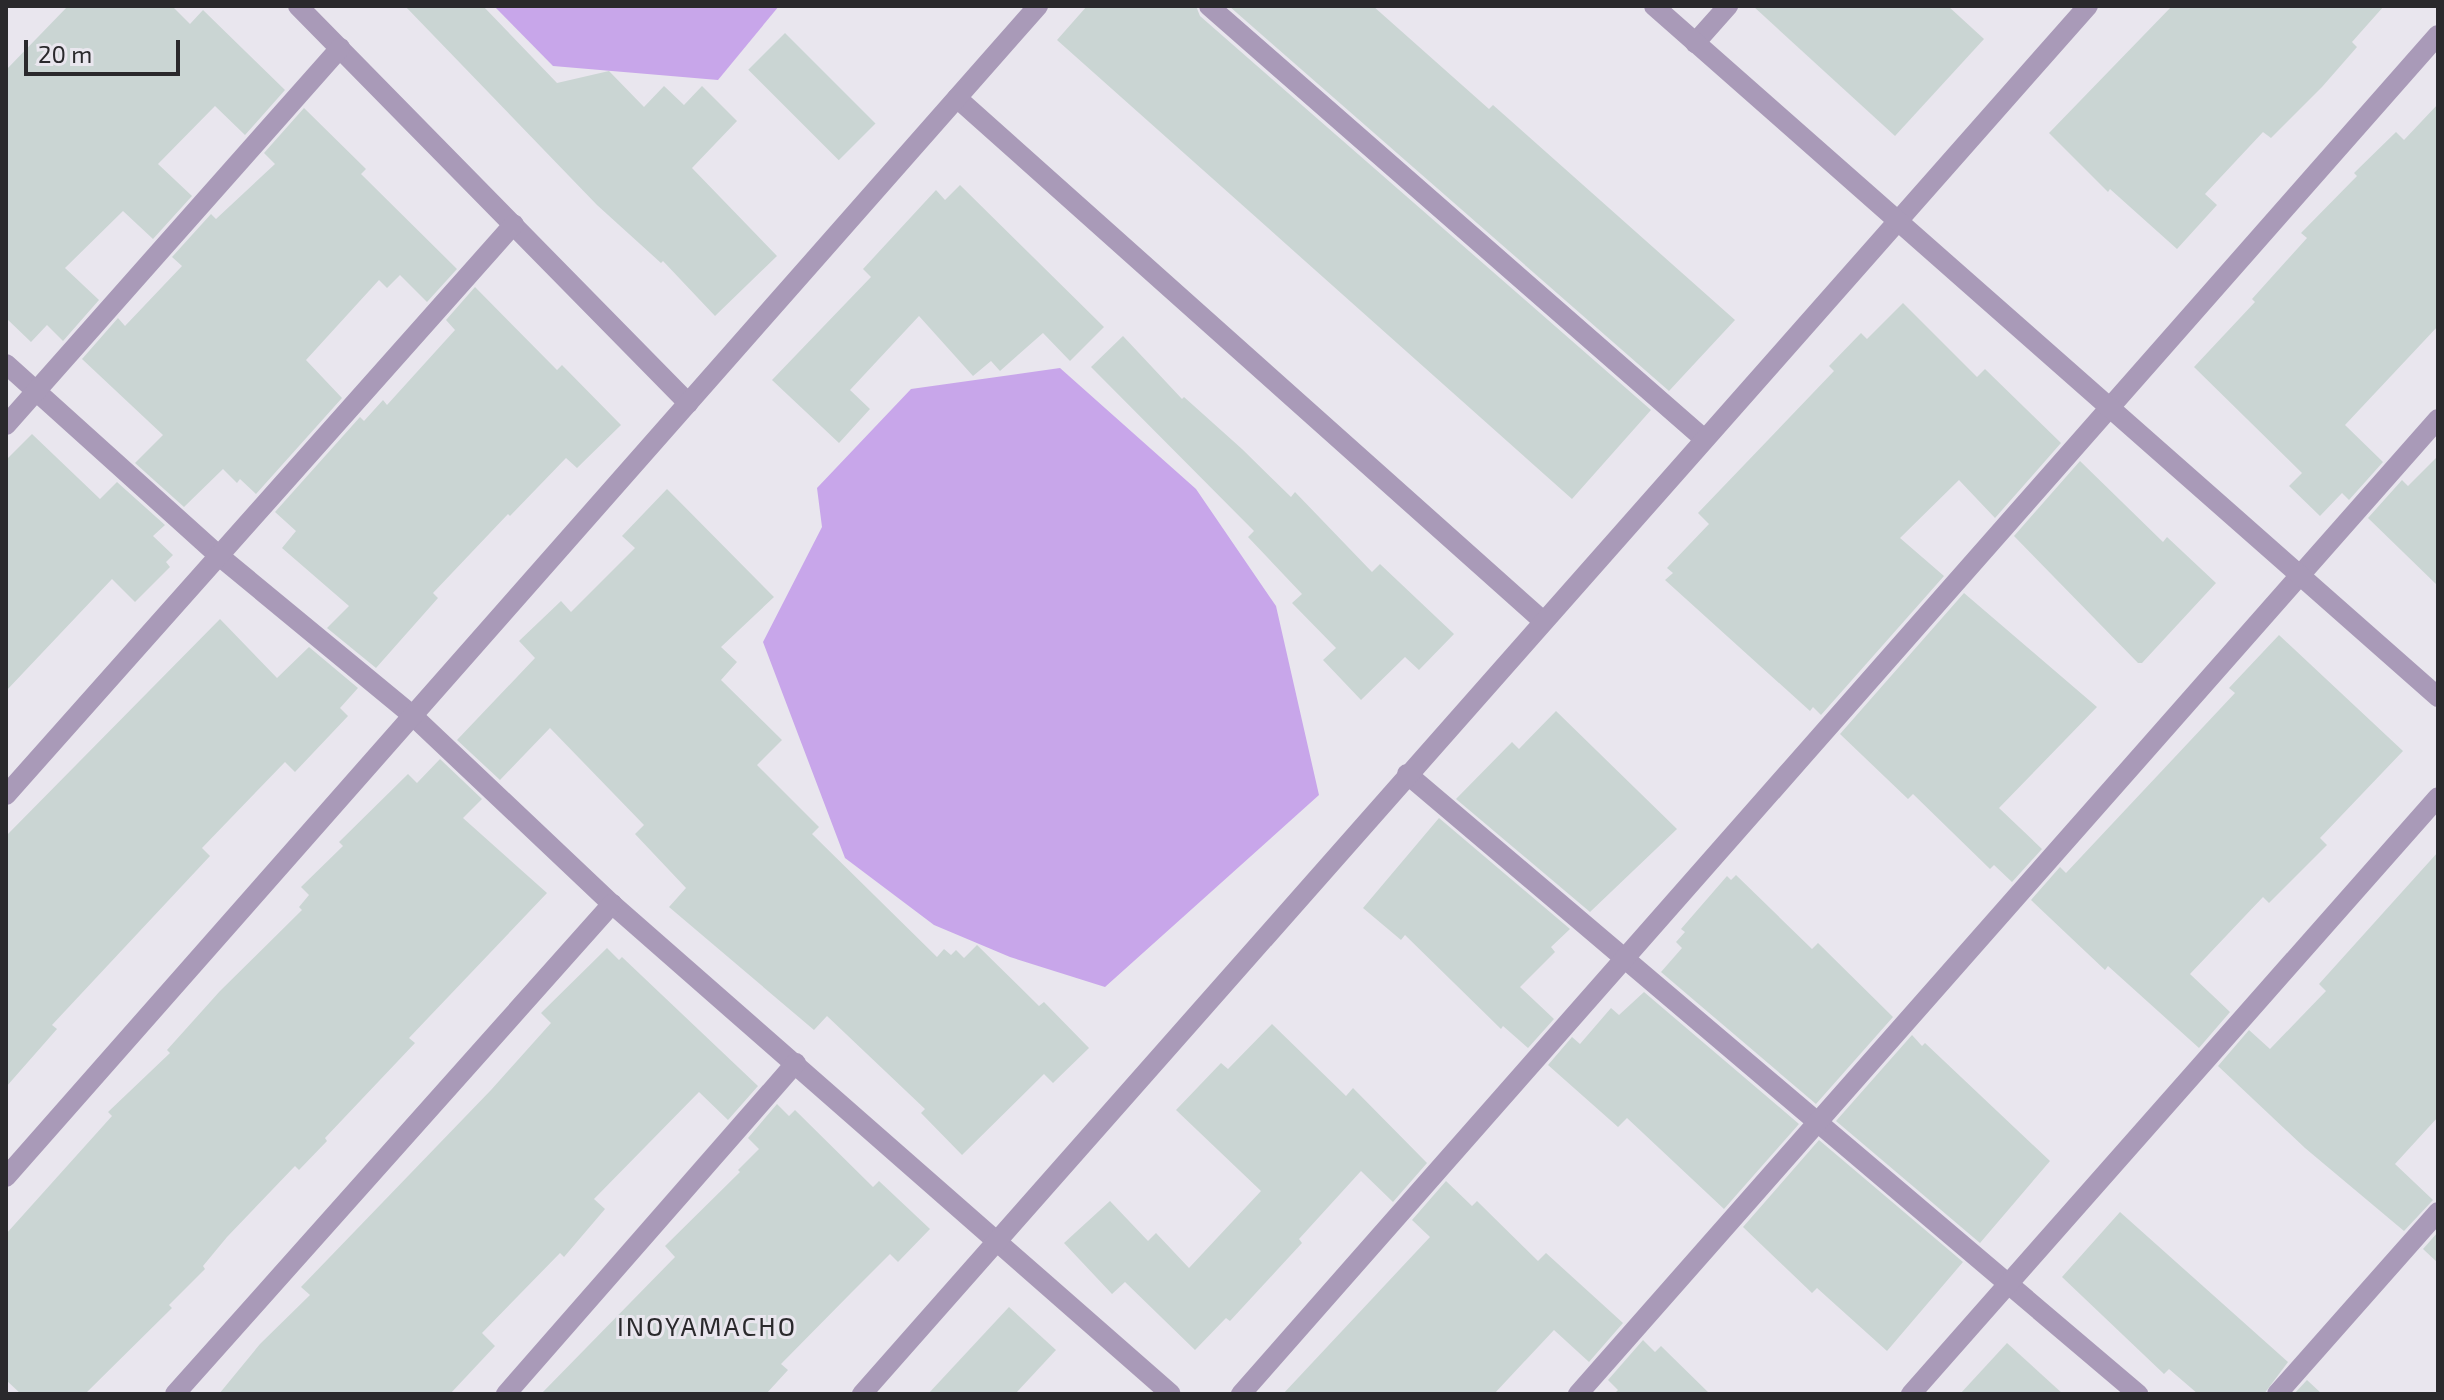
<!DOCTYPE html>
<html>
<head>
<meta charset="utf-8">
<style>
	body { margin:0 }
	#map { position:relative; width:2444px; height:1400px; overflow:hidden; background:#e9e6ee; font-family:"Exo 2",sans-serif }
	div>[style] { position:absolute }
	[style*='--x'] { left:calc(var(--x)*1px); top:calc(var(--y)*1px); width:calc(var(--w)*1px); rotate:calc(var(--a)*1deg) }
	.forest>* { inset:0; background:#c8a6ea }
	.building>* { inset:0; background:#cad5d3; transform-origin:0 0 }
	.service>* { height:20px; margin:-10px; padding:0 10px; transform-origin:10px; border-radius:10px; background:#a99ab8 }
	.minor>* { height:20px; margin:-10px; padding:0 10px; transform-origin:10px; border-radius:10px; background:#a99ab8 }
	.tertiary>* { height:20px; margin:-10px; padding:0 10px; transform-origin:10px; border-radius:10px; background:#a99ab8 }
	span { translate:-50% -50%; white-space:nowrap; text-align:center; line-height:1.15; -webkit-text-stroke:6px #e9e6ee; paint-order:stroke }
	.neighbourhood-label { font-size:26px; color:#2a292c; letter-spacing:2px }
	.frame { position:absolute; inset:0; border:8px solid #2a292c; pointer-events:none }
	.scale { position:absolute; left:24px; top:40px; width:156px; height:36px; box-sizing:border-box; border:4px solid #2a292c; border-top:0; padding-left:10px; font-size:24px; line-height:28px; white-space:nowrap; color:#2a292c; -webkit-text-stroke:6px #e9e6ee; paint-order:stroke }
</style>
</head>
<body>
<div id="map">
	<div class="forest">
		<i style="clip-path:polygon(494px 6px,779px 6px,718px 80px,553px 66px)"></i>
		<i style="clip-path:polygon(1060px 368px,1196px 489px,1276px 606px,1319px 795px,1105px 987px,1010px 957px,934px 925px,845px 858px,763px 642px,822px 527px,817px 488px,911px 389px)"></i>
	</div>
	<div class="building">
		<i style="clip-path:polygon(68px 6px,172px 6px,190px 24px,203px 10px,285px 90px,245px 135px,215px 106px,158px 164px,192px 196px,153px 239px,123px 211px,65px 268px,99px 300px,63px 341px,47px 325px,31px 342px,6px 318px,6px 70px)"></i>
		<i style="clip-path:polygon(405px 6px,483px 6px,557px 83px,609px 71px,644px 107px,664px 86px,684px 105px,702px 86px,737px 121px,692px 168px,777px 256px,715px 316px,663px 261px,661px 263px,597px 205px)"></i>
		<i style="clip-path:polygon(1087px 6px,1196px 6px,1200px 16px,1651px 410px,1572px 499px,1057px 40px)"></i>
		<i style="clip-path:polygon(1229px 6px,1373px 6px,1489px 109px,1493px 105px,1735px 320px,1669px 391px)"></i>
		<i style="clip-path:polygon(1753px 6px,1948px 6px,1984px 39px,1895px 136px)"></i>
		<i style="clip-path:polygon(2172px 6px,2384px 6px,2352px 42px,2357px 47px,2322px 87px,2271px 138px,2263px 132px,2205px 194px,2217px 205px,2177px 249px,2110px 189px,2108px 192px,2049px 133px)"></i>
		<i style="left:785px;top:33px;width:128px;height:52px;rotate:45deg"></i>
		<i style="clip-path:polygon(2438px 104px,2438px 326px,2345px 425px,2383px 462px,2349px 500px,2342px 493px,2320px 516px,2289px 486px,2302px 473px,2194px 367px,2255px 302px,2252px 299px,2307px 238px,2301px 233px,2357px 176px,2354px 173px,2396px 132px,2404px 140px)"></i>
		<i style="clip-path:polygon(304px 108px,366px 169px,361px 174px,457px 269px,427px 302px,400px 275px,387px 288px,379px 280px,306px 360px,342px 398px,256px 494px,240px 479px,237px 483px,223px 469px,184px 507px,135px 463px,163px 435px,82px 359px,118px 318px,125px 326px,182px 266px,172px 257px,211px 214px,216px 219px,275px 164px,264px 153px)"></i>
		<i style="clip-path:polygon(960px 185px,1104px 327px,1070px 361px,1043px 333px,1000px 371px,991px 361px,973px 376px,919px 316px,850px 390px,870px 409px,839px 443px,772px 380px,871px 277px,863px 269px,936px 190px,945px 200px)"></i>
		<i style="clip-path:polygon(475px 287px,557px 370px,562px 365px,621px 425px,577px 468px,566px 458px,510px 516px,508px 514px,433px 593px,438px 598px,376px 668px,327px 628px,349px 606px,282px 548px,296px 531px,275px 512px,360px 417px,364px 421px,383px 400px,387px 405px,455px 330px,446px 320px)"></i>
		<i style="clip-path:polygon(1903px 303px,1977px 377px,1985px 369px,2061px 443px,1995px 518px,1959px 480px,1900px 538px,1944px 576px,1821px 715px,1813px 707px,1810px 711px,1665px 580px,1673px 573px,1667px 568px,1709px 524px,1698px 513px,1834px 371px,1829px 366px,1861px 333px,1867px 339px)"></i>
		<i style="clip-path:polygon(1123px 336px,1182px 399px,1184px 397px,1242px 449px,1291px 497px,1295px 492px,1372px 572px,1380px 564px,1454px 634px,1419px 670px,1405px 657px,1361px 700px,1323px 660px,1336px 648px,1292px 603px,1302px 594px,1248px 537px,1254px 531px,1091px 367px)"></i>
		<i style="clip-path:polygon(32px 434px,100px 499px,117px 482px,165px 525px,153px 536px,173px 555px,166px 562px,170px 567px,135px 602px,112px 579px,6px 691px,6px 460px)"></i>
		<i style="clip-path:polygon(2438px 456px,2438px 586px,2368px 518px,2402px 480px,2408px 486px)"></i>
		<i style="clip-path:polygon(2080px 461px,2163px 542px,2167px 537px,2216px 583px,2142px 663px,2138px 663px,2014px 536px)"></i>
		<i style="clip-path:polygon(667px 489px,774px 597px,721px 647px,737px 662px,721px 680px,782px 740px,757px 765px,819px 827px,812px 834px,937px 957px,944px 949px,951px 955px,956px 950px,964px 958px,977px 945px,1039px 1006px,1044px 1002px,1089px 1048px,1053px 1083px,1044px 1074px,962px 1155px,921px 1113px,925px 1109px,827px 1016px,814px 1030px,669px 907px,686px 888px,635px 834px,644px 825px,550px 728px,500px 780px,457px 740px,535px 658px,519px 641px,561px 601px,571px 612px,635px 548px,622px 536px)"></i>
		<i style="clip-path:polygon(1964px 593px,2097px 707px,1999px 808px,2042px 849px,2012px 882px,1994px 865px,1990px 869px,1913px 794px,1908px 799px,1840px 734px)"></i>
		<i style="clip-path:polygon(220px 619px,277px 678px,309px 647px,358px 688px,340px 708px,348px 716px,295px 772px,285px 762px,202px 848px,210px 856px,52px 1025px,57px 1029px,6px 1087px,6px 836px)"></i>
		<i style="clip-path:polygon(2279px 635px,2403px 751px,2320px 838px,2327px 845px,2269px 903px,2263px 897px,2190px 974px,2230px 1012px,2199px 1048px,2108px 966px,2105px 970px,2031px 900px,2060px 867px,2066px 873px,2235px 693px,2229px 688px)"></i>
		<i style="clip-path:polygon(1556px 711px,1677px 829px,1590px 912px,1456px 799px,1512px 742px,1519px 749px)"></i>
		<i style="clip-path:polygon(440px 759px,482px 799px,463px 818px,547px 893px,409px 1038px,415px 1043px,325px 1138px,327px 1141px,299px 1170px,295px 1166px,227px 1237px,203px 1266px,205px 1269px,169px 1305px,172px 1308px,85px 1394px,21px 1394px,6px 1380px,6px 1234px,112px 1116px,108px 1112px,170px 1053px,167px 1050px,220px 991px,302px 910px,299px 907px,309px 895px,301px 887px,343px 846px,339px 842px,408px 774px,417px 783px)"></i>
		<i style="clip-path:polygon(1439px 818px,1570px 929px,1551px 947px,1555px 952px,1520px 987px,1554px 1019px,1528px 1048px,1503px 1026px,1501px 1029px,1405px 935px,1401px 940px,1363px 908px)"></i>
		<i style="clip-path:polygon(2438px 852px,2438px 1117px,2395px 1164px,2433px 1200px,2404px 1231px,2305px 1148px,2218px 1066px,2249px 1030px,2270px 1049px,2326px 991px,2319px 984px)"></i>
		<i style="clip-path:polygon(1736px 875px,1812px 949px,1818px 943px,1893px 1017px,1816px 1104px,1661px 972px,1682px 948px,1676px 942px,1685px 932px,1681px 929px,1727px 876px,1731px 880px)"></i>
		<i style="clip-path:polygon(607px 948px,619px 960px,622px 957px,758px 1086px,728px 1120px,699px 1092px,594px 1199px,605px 1209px,564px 1257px,560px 1253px,482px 1333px,495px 1346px,450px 1394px,219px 1394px,260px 1344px,310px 1295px,301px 1287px,491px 1090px,551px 1023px,541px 1013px)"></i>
		<i style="clip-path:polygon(1644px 992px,1799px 1124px,1724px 1209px,1627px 1118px,1618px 1127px,1548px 1065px,1572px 1037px,1580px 1044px,1611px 1008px,1619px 1015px)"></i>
		<i style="clip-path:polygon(1272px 1024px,1346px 1096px,1353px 1088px,1427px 1163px,1393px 1202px,1361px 1171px,1299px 1239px,1302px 1243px,1230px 1321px,1226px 1318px,1195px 1350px,1125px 1282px,1112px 1294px,1064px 1243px,1110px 1201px,1148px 1241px,1156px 1233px,1189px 1268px,1261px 1191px,1176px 1110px,1221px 1063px,1228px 1069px)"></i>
		<i style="clip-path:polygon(1912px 1035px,1922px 1046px,1925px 1043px,2050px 1161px,1980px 1243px,1836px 1121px)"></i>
		<i style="clip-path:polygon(777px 1104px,789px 1116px,795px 1110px,873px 1187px,879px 1181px,930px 1229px,898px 1262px,890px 1254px,852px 1292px,781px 1364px,788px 1370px,766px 1394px,541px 1394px,675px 1257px,665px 1246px,740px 1172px,738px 1170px,759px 1149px,748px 1138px)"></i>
		<i style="clip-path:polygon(1819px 1140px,1963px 1262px,1887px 1351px,1817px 1288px,1812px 1293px,1743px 1227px)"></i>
		<i style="clip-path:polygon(1446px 1181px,1472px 1206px,1477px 1201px,1538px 1261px,1546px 1253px,1623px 1323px,1589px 1362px,1554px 1330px,1494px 1394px,1283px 1394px,1430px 1237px,1412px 1220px)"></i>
		<i style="clip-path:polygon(2120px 1212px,2288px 1362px,2264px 1394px,2198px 1394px,2169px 1369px,2164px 1374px,2062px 1277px)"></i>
		<i style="clip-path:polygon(2438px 1232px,2438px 1263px,2423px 1249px)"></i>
		<i style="clip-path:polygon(1009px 1307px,1056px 1350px,1015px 1394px,928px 1394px)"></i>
		<i style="clip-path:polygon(1643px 1340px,1655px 1352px,1661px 1346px,1710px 1394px,1614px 1394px,1618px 1390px,1608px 1380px)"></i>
		<i style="clip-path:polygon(2007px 1343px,2063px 1394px,1960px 1394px)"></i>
		<i style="clip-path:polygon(2307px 1380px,2322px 1394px,2294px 1394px)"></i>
	</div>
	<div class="service">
		<i style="--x:1209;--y:6;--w:656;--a:41.17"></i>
	</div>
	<div class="minor">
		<i style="--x:298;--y:6;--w:557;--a:45.51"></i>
		<i style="--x:1695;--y:43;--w:50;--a:-48.3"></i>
		<i style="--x:957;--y:98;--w:785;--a:41.75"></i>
		<i style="--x:6;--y:364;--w:285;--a:42"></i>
		<i style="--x:218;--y:555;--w:253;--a:39.5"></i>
		<i style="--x:413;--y:716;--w:274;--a:43.4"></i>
		<i style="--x:612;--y:904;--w:743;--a:41.24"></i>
		<i style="--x:6;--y:425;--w:504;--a:-48.46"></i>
		<i style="--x:1407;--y:774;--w:959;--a:40.3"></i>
		<i style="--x:6;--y:795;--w:764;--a:-48.34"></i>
		<i style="--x:6;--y:1177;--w:1561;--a:-48.61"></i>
		<i style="--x:175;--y:1394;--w:657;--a:-48.27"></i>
		<i style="--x:506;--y:1394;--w:440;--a:-48.8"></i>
		<i style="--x:862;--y:1394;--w:1852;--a:-48.55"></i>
		<i style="--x:1241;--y:1394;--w:1811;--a:-48.63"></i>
		<i style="--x:1578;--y:1394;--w:1300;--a:-48.59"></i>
		<i style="--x:1911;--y:1394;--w:796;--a:-48.56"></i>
		<i style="--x:2277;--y:1394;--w:243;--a:-48.5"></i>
	</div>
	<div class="tertiary">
		<i style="--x:1654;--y:6;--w:1045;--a:41.39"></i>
	</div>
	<div class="neighbourhood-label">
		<span style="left:707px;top:1326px">INOYAMACHO</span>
	</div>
	<div class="frame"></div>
	<div class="scale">20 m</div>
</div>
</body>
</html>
